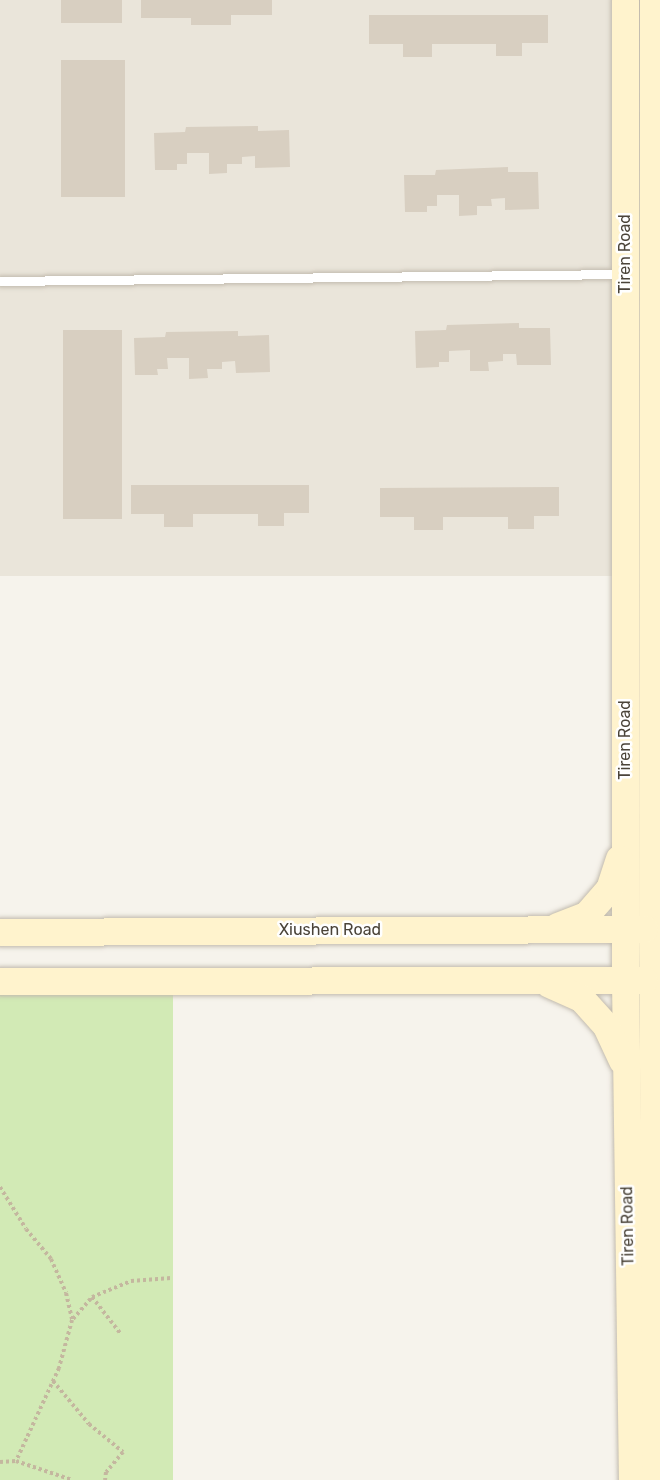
<!DOCTYPE html>
<html>
<head>
<meta charset="utf-8">
<style>
	body { margin:0 }
	#map { position:relative; width:660px; height:1480px; overflow:hidden; background:#f6f3ec; font-family:Rubik,sans-serif }
	div>[style] { position:absolute }
	[style*='--x'] { left:calc(var(--x)*1px); top:calc(var(--y)*1px); width:calc(var(--w)*1px); rotate:calc(var(--a)*1deg) }
	.residential>* { inset:0; background:#eae5da; transform-origin:0 0 }
	.green>* { inset:0; background:#d2eab5; transform-origin:0 0 }
	.building>* { inset:0; background:#d8cfc1; transform-origin:0 0 }
	.path>* { height:4px; margin-top:-2px; transform-origin:0; background:repeating-linear-gradient(90deg,#c4b79f 0 3px,transparent 0 6px) }
	.roads { filter:drop-shadow(0 0 2px #c2bbae) drop-shadow(0 0 2px #c2bbae) }
	.lane>* { height:9px; margin:-4.5px; padding:0 4.5px; transform-origin:4.5px; border-radius:4.5px; background:#fff }
	.secondary>* { height:27px; margin:-13.5px; padding:0 13.5px; transform-origin:13.5px; border-radius:13.5px; background:#fff3cd }
	span { translate:-50% -50%; white-space:nowrap; text-align:center; line-height:1.15; -webkit-text-stroke:5px #fff; paint-order:stroke }
	.street-label { font-size:16px; color:#4b4439 }
</style>
</head>
<body>
<div id="map">
	<div class="residential">
		<i style="left:0;top:0;width:625px;height:576px"></i>
	</div>
	<div class="green">
		<i style="left:0;top:981px;width:173px;height:499px"></i>
	</div>
	<div class="building">
		<i style="left:61px;top:0;width:61px;height:23px"></i>
		<i style="clip-path:polygon(141px 0,272px 0,272px 15px,231px 15px,231px 25px,191px 25px,191px 18px,141px 18px)"></i>
		<i style="clip-path:polygon(369px 15px,548px 15px,548px 43px,522px 43px,522px 56px,496px 56px,496px 44px,432px 44px,432px 57px,403px 57px,403px 44px,369px 44px)"></i>
		<i style="left:61px;top:60px;width:64px;height:137px"></i>
		<i style="clip-path:polygon(258px 126px,258px 131px,289px 130px,290px 167px,255px 168px,255px 156px,242px 157px,242px 164px,227px 164px,227px 173px,209px 174px,209px 153px,187px 153px,187px 164px,177px 164px,177px 170px,155px 170px,154px 133px,185px 132px,186px 127px)"></i>
		<i style="clip-path:polygon(508px 167px,508px 172px,538px 172px,539px 209px,505px 210px,505px 198px,491px 199px,492px 206px,477px 206px,477px 215px,459px 216px,459px 195px,437px 195px,437px 206px,427px 206px,427px 212px,405px 212px,404px 175px,435px 175px,436px 170px)"></i>
		<i style="clip-path:polygon(519px 323px,519px 328px,550px 328px,551px 365px,517px 365px,516px 354px,503px 354px,503px 361px,488px 362px,489px 371px,470px 371px,470px 350px,449px 351px,449px 362px,439px 362px,439px 367px,416px 368px,415px 331px,446px 330px,447px 325px)"></i>
		<i style="left:63px;top:330px;width:59px;height:189px"></i>
		<i style="clip-path:polygon(238px 331px,238px 336px,269px 335px,270px 372px,236px 373px,235px 361px,222px 362px,222px 369px,207px 369px,208px 378px,189px 379px,189px 358px,167px 358px,168px 369px,157px 369px,158px 375px,135px 375px,134px 338px,165px 337px,166px 332px)"></i>
		<i style="clip-path:polygon(131px 485px,309px 485px,309px 513px,284px 513px,284px 526px,258px 526px,258px 514px,193px 514px,193px 527px,164px 527px,164px 514px,131px 514px)"></i>
		<i style="clip-path:polygon(559px 487px,559px 516px,534px 516px,534px 529px,508px 529px,508px 517px,443px 517px,443px 530px,414px 530px,414px 517px,380px 517px,380px 488px)"></i>
	</div>
	<div class="path">
		<i style="--x:0;--y:1187;--w:49;--a:58.2"></i>
		<i style="--x:26;--y:1229;--w:39;--a:50"></i>
		<i style="--x:51;--y:1259;--w:37;--a:66"></i>
		<i style="--x:66;--y:1293;--w:28;--a:77"></i>
		<i style="--x:72;--y:1320;--w:50;--a:105.2"></i>
		<i style="--x:59;--y:1368;--w:102;--a:114.8"></i>
		<i style="--x:92;--y:1297;--w:46;--a:52.1"></i>
		<i style="--x:73;--y:1319;--w:29;--a:-49"></i>
		<i style="--x:92;--y:1297;--w:42;--a:-22.3"></i>
		<i style="--x:131;--y:1281;--w:40;--a:-4.3"></i>
		<i style="--x:53;--y:1381;--w:56;--a:50.1"></i>
		<i style="--x:89;--y:1424;--w:44;--a:39.5"></i>
		<i style="--x:123;--y:1452;--w:26;--a:130"></i>
		<i style="--x:106;--y:1472;--w:8;--a:97"></i>
		<i style="--x:0;--y:1462;--w:16;--a:-4"></i>
		<i style="--x:16;--y:1461;--w:59;--a:18.7"></i>
	</div>
	<div class="roads">
		<div class="lane">
			<i style="--x:0;--y:281;--w:623;--a:-0.64"></i>
		</div>
		<div class="secondary">
			<i style="--x:625;--y:0;--w:980;--a:90"></i>
			<i style="--x:625;--y:980;--w:500;--a:89.2"></i>
			<i style="--x:653;--y:0;--w:929;--a:90.06"></i>
			<i style="--x:652;--y:929;--w:551;--a:89.58"></i>
			<i style="--x:557;--y:926;--w:31;--a:-21"></i>
			<i style="--x:586;--y:915;--w:35;--a:-49"></i>
			<i style="--x:609;--y:889;--w:32;--a:-72"></i>
			<i style="--x:0;--y:932;--w:644;--a:-0.27"></i>
			<i style="--x:0;--y:981;--w:644;--a:-0.09"></i>
			<i style="--x:549;--y:984;--w:35;--a:24"></i>
			<i style="--x:581;--y:998;--w:38;--a:48"></i>
			<i style="--x:606;--y:1026;--w:38;--a:65"></i>
		</div>
	</div>
	<div class="street-label">
		<span style="left:625px;top:254px;rotate:-90deg">Tiren Road</span>
		<span style="left:625px;top:740px;rotate:-90deg">Tiren Road</span>
		<span style="left:330px;top:930px">Xiushen Road</span>
		<span style="left:628px;top:1226px;rotate:-91deg">Tiren Road</span>
	</div>
</div>
</body>
</html>
